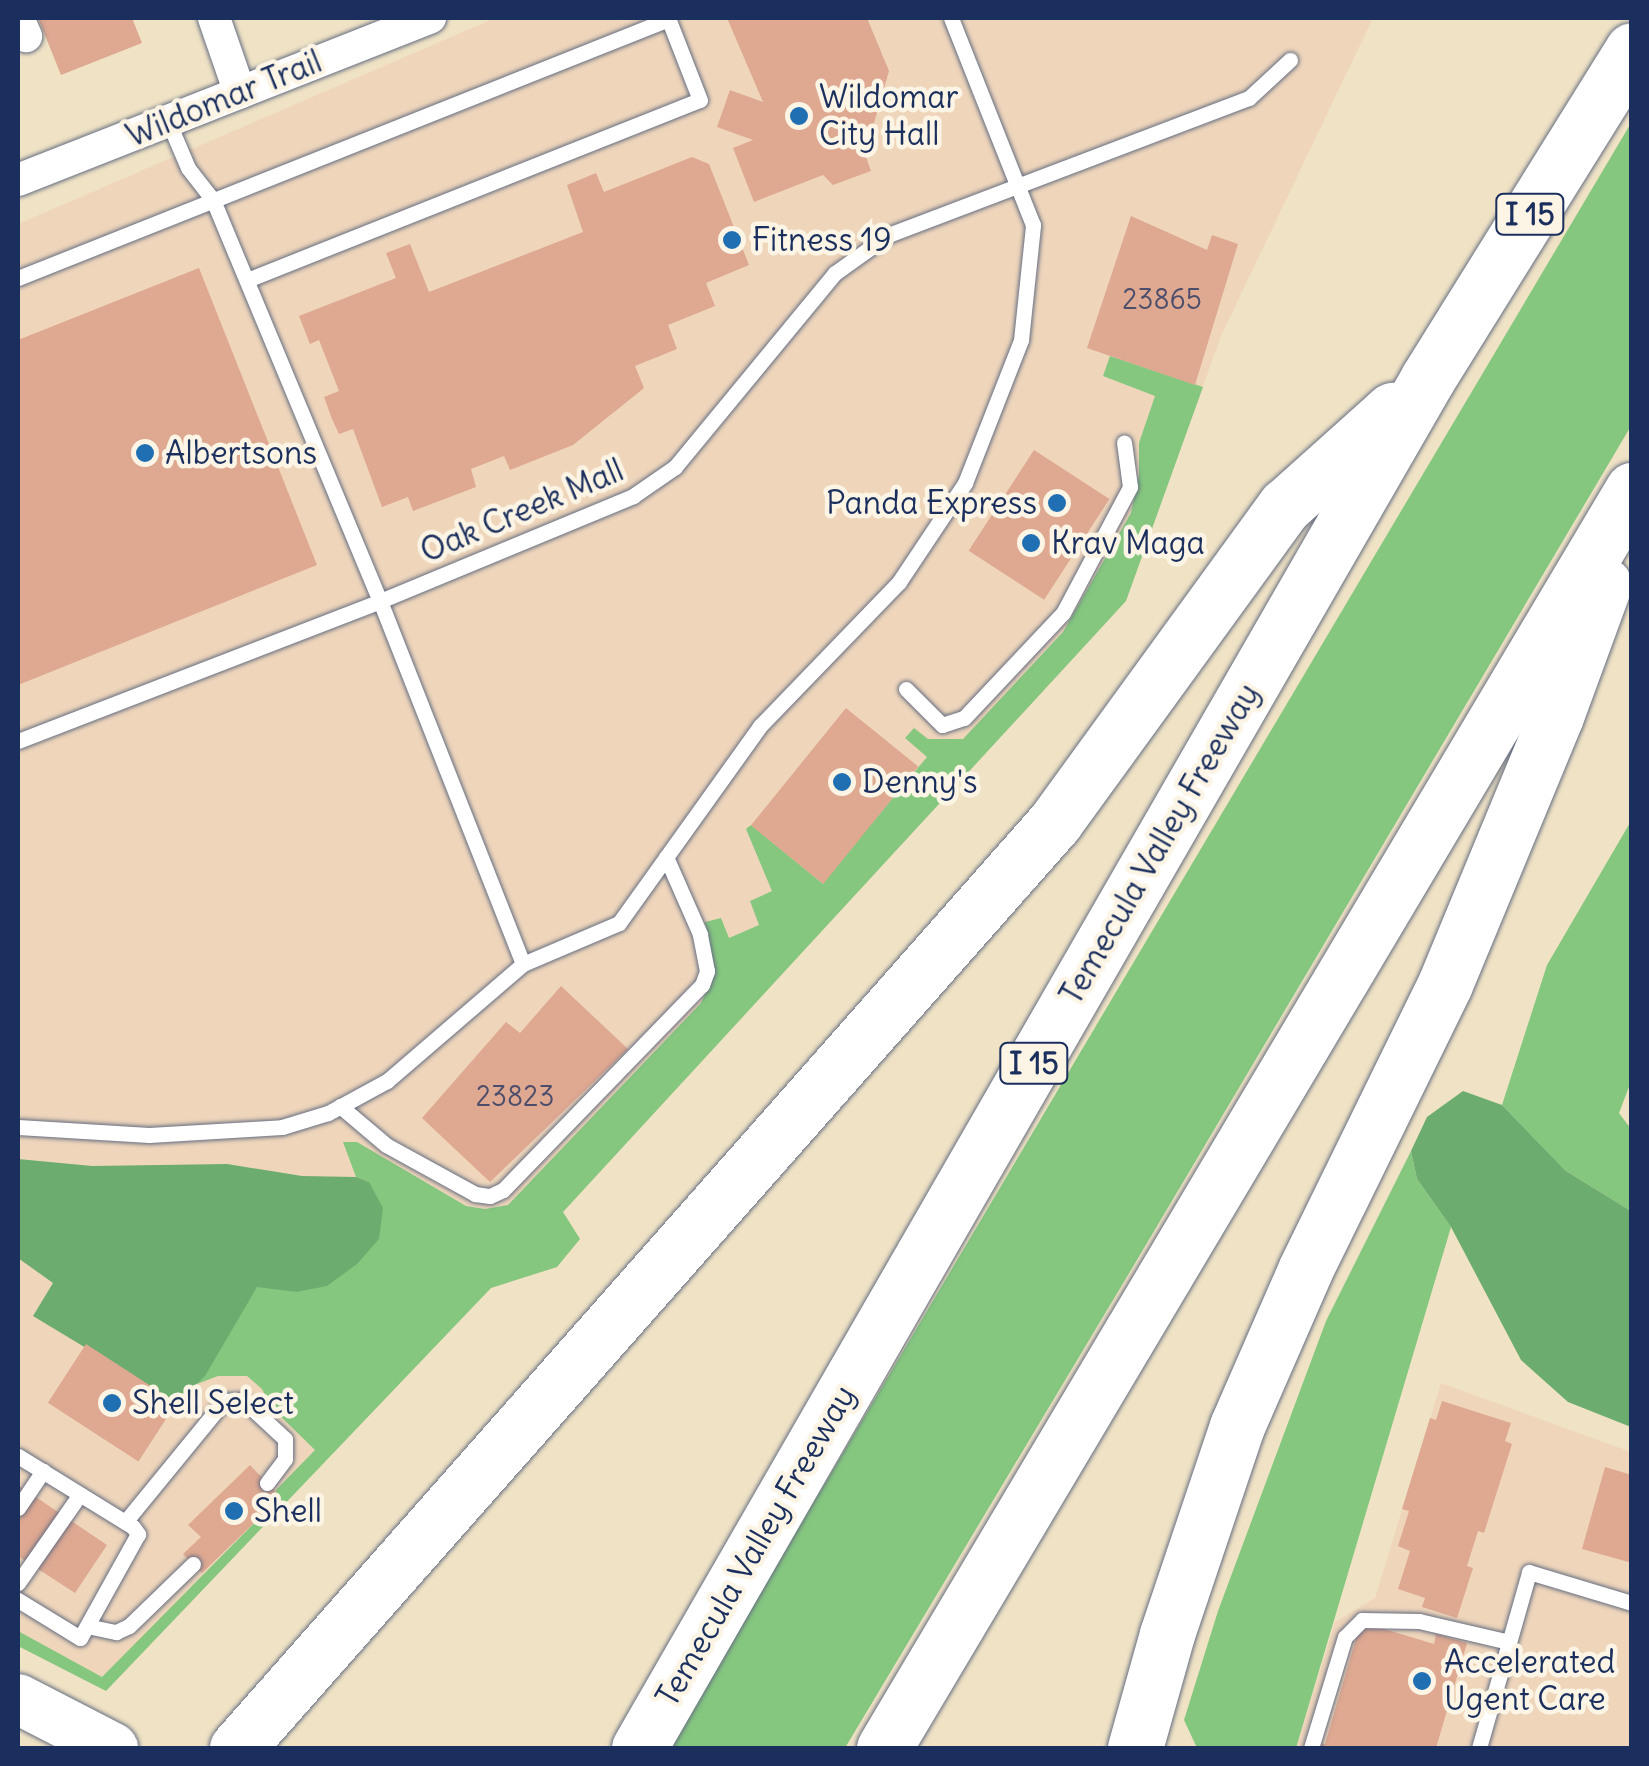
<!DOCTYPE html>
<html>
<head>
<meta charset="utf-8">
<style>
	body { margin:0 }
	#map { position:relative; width:1649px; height:1766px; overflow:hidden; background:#f0e3c5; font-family:Delius,sans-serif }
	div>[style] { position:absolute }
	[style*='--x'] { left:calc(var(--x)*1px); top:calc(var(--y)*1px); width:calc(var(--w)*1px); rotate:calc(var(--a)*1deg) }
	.built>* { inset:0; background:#efd6bb }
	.green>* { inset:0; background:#85c77f }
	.forest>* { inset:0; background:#6cac6e }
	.building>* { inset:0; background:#dea891; transform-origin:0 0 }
	.roads { filter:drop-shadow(0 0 2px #666e82) drop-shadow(0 0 2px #666e82) }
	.service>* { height:15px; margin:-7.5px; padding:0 7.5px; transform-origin:7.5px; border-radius:7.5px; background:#fff }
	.minor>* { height:32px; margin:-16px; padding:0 16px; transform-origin:16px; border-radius:16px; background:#fff }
	.primary>* { height:50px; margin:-25px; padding:0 25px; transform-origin:25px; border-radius:25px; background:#fff }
	.motorway>* { height:55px; margin:-27.5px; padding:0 27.5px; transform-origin:27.5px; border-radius:27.5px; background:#fff }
	.dots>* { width:28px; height:28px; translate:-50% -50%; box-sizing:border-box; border:5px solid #fcf5e5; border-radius:50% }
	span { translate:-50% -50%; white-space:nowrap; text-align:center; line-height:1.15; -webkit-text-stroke:9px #fcf5e5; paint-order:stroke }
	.number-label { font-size:28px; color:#4c4d6b }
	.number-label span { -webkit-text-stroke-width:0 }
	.shield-label span { padding:2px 8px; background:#fcf5e5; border:2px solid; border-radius:8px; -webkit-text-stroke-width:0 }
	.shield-label { font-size:30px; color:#1b2f5e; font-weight:700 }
	.poi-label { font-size:32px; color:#1b2f5e }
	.left { translate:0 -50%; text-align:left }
	.right { translate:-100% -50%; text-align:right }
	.street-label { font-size:32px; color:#1b2f5e }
	.frame { position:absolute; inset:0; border:20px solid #1b2f5e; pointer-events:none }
</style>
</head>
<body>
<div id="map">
	<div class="built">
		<i style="clip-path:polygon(495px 18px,1373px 18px,1221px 336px,1126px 601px,563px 1212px,580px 1239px,557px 1267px,491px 1288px,106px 1691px,18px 1646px,18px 224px)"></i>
		<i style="clip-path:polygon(1441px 1383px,1631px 1452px,1631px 1748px,1296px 1748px,1335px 1622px,1375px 1598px)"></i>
	</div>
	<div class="green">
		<i style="clip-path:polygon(1631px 123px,1631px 426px,1128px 1275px,845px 1748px,668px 1748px)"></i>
		<i style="clip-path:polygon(1110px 356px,1203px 387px,1126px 601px,563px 1212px,580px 1239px,557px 1267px,491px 1288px,106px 1691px,18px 1646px,18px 1631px,102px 1677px,280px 1497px,275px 1491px,315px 1450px,272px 1408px,262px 1389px,247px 1376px,218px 1376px,197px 1384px,257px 1286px,296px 1292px,369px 1182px,356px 1177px,343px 1142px,357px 1142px,466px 1206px,485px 1209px,508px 1205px,701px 1003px,713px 977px,705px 922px,721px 918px,729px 938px,759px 925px,750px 901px,772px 891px,746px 829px,751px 825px,822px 883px,927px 757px,905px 738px,914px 728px,928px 739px,963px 739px,1063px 632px,1131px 513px,1139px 475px,1139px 443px,1155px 396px,1103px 376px)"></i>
		<i style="clip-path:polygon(1631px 821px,1632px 1079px,1619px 1113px,1631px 1129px,1631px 1211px,1566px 1171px,1502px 1105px,1547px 965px)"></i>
		<i style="clip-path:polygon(1411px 1151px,1417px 1179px,1451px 1227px,1296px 1748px,1197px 1748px,1184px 1720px,1218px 1611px,1326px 1321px)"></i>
	</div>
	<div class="forest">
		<i style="clip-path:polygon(1463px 1091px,1502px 1105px,1566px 1171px,1631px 1211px,1631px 1427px,1568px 1402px,1521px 1360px,1451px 1227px,1417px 1179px,1411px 1151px,1427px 1117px)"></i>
		<i style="clip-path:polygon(18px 1159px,92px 1166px,227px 1164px,302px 1176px,356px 1177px,369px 1182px,383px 1208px,379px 1239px,357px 1264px,327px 1286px,296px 1292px,257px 1287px,205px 1376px,177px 1403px,33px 1316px,53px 1283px,18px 1258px)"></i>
	</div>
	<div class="building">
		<i style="clip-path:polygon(38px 18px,132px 18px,142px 43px,61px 75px)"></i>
		<i style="clip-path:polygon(727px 18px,867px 18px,889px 71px,872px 130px,856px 129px,871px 171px,833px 185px,823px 175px,754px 202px,733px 148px,753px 140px,717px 127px,730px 90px,763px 102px)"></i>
		<i style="clip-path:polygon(692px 157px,709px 164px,749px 265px,706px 283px,715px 306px,668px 325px,677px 349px,635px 366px,644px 388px,573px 445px,510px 470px,504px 456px,471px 469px,476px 487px,413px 511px,408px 497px,382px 507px,353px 429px,339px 434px,332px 419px,324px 397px,339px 391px,319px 340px,310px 344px,299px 316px,396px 278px,386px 253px,410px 244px,429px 292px,583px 232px,567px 185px,596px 173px,604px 192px)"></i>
		<i style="clip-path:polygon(1131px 216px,1207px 250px,1212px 235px,1238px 244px,1195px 385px,1087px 348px)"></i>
		<i style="clip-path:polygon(199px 268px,317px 565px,18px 685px,18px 340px)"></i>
		<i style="left:1034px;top:450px;width:90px;height:120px;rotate:33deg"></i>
		<i style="left:846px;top:708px;width:93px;height:151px;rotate:39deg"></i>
		<i style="clip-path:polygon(561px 986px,628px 1049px,490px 1182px,422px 1118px,506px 1022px,520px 1033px)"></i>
		<i style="left:86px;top:1344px;width:108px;height:70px;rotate:33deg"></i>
		<i style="clip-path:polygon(1442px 1401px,1511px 1423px,1505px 1441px,1512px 1444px,1484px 1533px,1478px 1531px,1467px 1566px,1473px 1568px,1457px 1618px,1422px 1607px,1425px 1598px,1398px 1589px,1410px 1551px,1398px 1546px,1409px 1511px,1402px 1509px,1430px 1418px,1436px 1420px)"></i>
		<i style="clip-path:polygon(250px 1465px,281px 1497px,202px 1573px,183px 1554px,201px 1537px,188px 1525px)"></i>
		<i style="clip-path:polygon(1605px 1467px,1632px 1475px,1632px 1563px,1582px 1549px)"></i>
		<i style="clip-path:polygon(18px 1485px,107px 1545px,75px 1593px,18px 1556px)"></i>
		<i style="clip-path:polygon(1361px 1622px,1434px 1644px,1436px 1634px,1467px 1643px,1436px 1748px,1316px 1748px,1318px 1743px,1325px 1744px)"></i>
	</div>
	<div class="roads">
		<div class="service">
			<i style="--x:168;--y:121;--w:51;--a:66.9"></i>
			<i style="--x:188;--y:168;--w:41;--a:52"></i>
			<i style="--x:213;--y:200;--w:434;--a:67.4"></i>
			<i style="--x:380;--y:601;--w:390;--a:68.5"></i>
			<i style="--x:18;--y:278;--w:701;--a:-21.7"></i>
			<i style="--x:247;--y:280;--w:487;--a:-21.7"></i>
			<i style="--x:700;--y:100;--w:88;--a:-111.3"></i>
			<i style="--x:906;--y:689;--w:51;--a:45"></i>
			<i style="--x:942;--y:725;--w:23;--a:-18"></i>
			<i style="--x:964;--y:718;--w:144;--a:-46.7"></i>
			<i style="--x:1063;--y:613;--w:143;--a:-62"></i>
			<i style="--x:1130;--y:487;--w:45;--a:-97.6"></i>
			<i style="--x:18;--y:741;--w:388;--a:-21.1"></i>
			<i style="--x:380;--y:601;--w:274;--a:-22.5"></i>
			<i style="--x:633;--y:496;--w:51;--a:-34.6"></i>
			<i style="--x:675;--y:467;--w:251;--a:-50.5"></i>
			<i style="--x:835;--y:273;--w:65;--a:-35.6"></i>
			<i style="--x:888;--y:235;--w:386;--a:-20.8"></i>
			<i style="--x:1249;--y:98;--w:56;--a:-42.8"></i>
			<i style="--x:340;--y:1106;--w:60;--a:40.3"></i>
			<i style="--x:386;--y:1145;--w:102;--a:28.8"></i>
			<i style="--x:475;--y:1194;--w:15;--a:8"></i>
			<i style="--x:490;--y:1196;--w:14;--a:-25"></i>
			<i style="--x:503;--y:1190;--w:286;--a:-45.9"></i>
			<i style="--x:702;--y:985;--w:15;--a:-70"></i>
			<i style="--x:707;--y:971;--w:38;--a:-101"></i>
			<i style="--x:700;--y:934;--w:84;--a:-113.8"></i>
			<i style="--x:18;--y:1127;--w:131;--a:3.5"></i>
			<i style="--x:149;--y:1135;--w:133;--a:-3.4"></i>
			<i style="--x:282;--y:1127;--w:48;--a:-16.9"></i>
			<i style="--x:328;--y:1113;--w:67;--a:-28.5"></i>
			<i style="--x:387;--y:1081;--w:179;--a:-40.7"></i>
			<i style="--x:523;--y:964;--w:104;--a:-23.1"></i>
			<i style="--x:619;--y:923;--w:242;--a:-54.4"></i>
			<i style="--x:760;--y:726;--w:200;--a:-46"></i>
			<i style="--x:899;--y:582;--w:119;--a:-56.3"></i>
			<i style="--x:965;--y:483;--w:154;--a:-68.6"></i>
			<i style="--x:1021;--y:340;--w:116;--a:-84"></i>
			<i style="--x:1033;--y:225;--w:223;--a:-111.6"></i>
			<i style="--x:18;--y:1456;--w:135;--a:31.7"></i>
			<i style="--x:133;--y:1527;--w:9;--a:54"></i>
			<i style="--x:138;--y:1534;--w:119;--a:119.1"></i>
			<i style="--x:80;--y:1638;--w:73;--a:-148.5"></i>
			<i style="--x:18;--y:1508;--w:45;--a:-56"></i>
			<i style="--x:125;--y:1522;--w:156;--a:-50.7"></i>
			<i style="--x:224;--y:1401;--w:19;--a:-3"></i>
			<i style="--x:243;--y:1400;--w:57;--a:42.9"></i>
			<i style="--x:285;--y:1439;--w:20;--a:90"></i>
			<i style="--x:285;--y:1459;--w:30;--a:127"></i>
			<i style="--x:18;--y:1583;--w:108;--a:-55.1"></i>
			<i style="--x:87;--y:1626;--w:30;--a:12"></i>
			<i style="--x:116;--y:1632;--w:14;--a:-25"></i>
			<i style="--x:129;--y:1626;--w:89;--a:-44.1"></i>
			<i style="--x:1311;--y:1748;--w:116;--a:-73"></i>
			<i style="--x:1345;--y:1637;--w:24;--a:-45"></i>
			<i style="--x:1362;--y:1620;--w:57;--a:1"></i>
			<i style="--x:1419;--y:1621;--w:92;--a:13.1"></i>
			<i style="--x:1479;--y:1748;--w:183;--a:-74.1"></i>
			<i style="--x:1529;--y:1572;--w:108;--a:16.8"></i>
		</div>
		<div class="minor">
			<i style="--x:18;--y:18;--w:20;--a:66"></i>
			<i style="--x:214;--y:18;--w:79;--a:70.9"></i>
			<i style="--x:18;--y:180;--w:443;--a:-21.5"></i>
		</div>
		<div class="primary">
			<i style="--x:18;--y:1699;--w:107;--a:27.3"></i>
		</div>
		<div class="motorway">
			<i style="--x:237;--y:1748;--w:1236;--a:-48.54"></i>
			<i style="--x:1055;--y:822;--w:391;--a:-54"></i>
			<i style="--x:1285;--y:506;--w:144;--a:-41.9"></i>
			<i style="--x:639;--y:1748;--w:1581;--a:-60.06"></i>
			<i style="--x:1428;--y:378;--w:386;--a:-58.1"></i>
			<i style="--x:884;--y:1748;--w:1464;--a:-59.26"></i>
			<i style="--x:1135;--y:1748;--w:118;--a:-74.3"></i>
			<i style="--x:1167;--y:1634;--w:219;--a:-71.4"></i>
			<i style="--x:1237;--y:1426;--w:170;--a:-66.4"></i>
			<i style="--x:1305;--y:1270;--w:318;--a:-63.9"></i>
			<i style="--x:1445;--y:984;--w:290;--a:-67.5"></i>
			<i style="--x:1556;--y:716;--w:140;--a:-69.9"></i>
		</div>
	</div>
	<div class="dots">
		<i style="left:799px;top:116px;background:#1f6fb2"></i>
		<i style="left:732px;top:240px;background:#1f6fb2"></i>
		<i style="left:145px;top:453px;background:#1f6fb2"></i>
		<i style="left:1057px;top:503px;background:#1f6fb2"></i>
		<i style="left:1031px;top:543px;background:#1f6fb2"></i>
		<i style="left:842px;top:782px;background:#1f6fb2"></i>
		<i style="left:112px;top:1403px;background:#1f6fb2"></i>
		<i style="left:234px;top:1511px;background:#1f6fb2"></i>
		<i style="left:1422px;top:1681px;background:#1f6fb2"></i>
	</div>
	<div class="number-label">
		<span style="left:1162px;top:299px">23865</span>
		<span style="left:515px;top:1096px">23823</span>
	</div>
	<div class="shield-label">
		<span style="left:1530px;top:214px">I 15</span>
		<span style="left:1034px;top:1063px">I 15</span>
	</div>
	<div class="poi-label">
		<span class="left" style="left:819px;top:116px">Wildomar<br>City Hall</span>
		<span class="left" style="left:752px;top:240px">Fitness 19</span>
		<span class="left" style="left:165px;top:453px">Albertsons</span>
		<span class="right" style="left:1037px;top:503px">Panda Express</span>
		<span class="left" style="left:1051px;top:543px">Krav Maga</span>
		<span class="left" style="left:862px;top:782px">Denny's</span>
		<span class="left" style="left:132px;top:1403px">Shell Select</span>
		<span class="left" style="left:254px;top:1511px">Shell</span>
		<span class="left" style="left:1444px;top:1681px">Accelerated<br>Ugent Care</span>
	</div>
	<div class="street-label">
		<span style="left:224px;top:99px;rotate:-22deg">Wildomar Trail</span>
		<span style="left:522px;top:511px;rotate:-23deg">Oak Creek Mall</span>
		<span style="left:1160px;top:844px;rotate:-60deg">Temecula Valley Freeway</span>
		<span style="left:756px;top:1546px;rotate:-60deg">Temecula Valley Freeway</span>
	</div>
	<div class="frame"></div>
</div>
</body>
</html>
